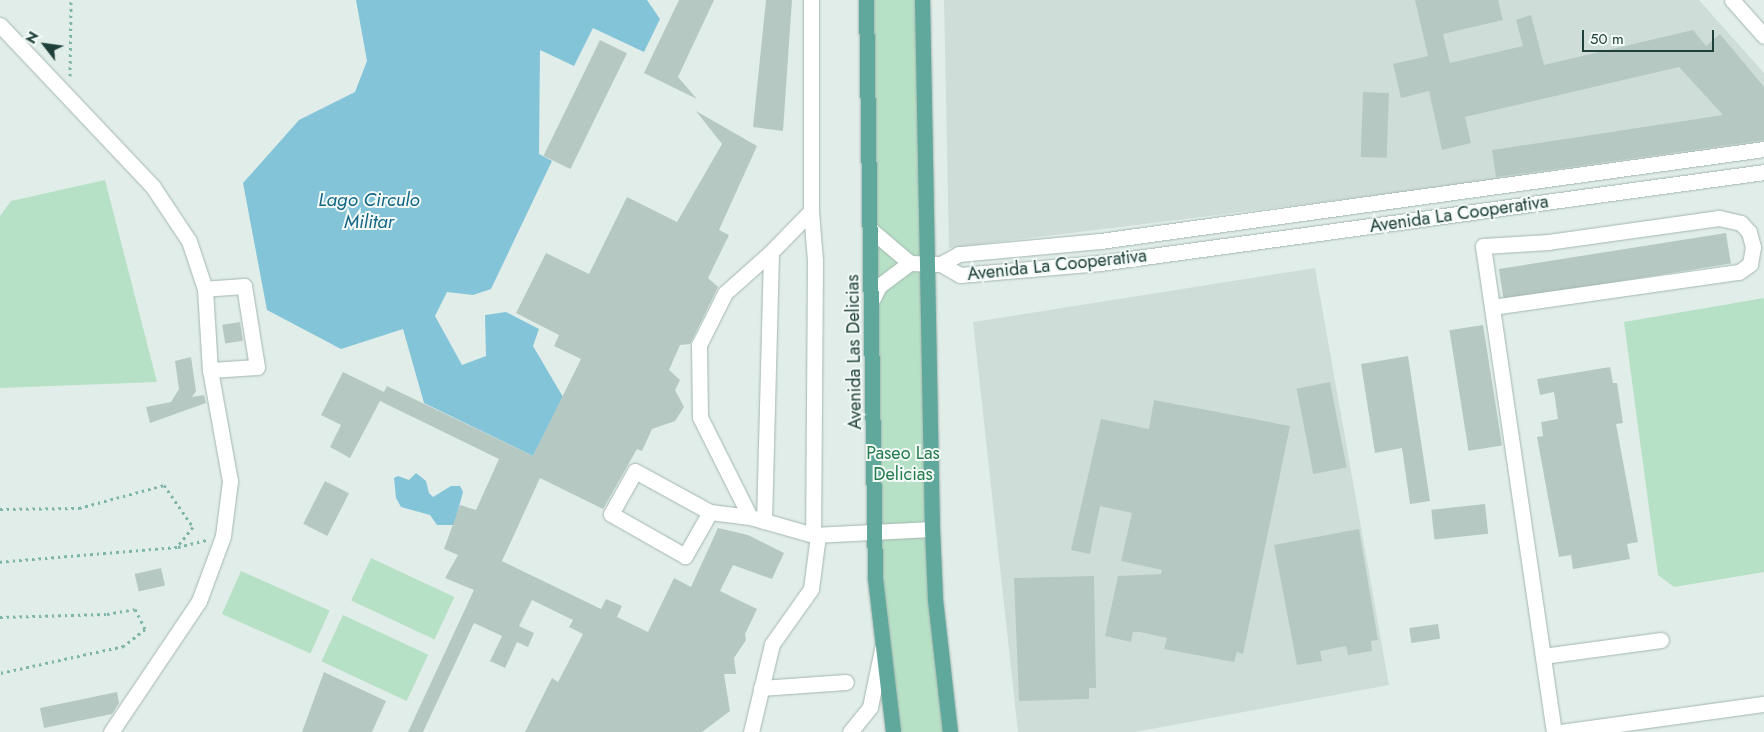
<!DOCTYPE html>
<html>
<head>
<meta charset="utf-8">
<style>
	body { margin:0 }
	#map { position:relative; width:1764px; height:732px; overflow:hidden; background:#e1ede9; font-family:Jost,sans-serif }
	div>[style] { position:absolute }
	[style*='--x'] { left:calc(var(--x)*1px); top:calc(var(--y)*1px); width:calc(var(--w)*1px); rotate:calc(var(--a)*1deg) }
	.built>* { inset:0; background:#cfddd8 }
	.green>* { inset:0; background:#b7e1c6; transform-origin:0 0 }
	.water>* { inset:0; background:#83c4d9 }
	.building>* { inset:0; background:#b6c8c2; transform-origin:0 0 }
	.path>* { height:3px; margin-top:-1.5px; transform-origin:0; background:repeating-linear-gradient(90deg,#7eb5a8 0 2.5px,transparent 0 6.5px) }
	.roads { filter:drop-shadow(0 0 1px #a3b6b1) drop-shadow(0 0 1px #a3b6b1) }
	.minor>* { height:15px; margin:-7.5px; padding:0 7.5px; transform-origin:7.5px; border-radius:7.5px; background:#fff }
	.major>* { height:15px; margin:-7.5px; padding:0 7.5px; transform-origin:7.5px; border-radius:7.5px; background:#60a89c }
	span { translate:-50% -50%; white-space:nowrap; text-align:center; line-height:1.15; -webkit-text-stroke:4px #f2f9f6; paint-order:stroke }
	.street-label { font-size:18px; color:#1f403a }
	.park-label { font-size:18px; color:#257c4e }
	.water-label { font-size:19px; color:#126683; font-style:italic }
	.north { position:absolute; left:20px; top:20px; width:50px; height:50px; -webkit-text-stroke:4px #f2f9f6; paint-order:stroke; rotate:300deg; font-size:14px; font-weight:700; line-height:20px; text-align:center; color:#1f403a }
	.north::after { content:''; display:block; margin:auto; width:18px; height:22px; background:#1f403a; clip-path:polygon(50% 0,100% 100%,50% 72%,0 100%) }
	.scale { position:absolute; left:1582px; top:30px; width:132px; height:22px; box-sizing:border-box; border:2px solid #1f403a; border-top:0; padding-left:6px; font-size:15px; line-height:18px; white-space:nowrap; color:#1f403a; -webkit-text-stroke:4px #f2f9f6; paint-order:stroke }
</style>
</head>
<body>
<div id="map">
	<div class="built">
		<i style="clip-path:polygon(944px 0,1699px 0,1764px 73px,1764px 148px,949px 248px)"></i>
		<i style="clip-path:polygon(1315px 268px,1389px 685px,1135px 732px,1018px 732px,973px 322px)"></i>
	</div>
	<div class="green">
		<i style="clip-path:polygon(866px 0,921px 0,931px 481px,950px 732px,893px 732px,875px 578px)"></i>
		<i style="clip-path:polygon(105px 180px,157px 382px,0 388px,0 216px,11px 201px)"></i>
		<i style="clip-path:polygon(1764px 298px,1764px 572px,1674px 587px,1658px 575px,1624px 322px)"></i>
		<i style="left:371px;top:558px;width:92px;height:47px;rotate:25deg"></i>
		<i style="left:241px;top:571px;width:97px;height:47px;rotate:24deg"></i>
		<i style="left:343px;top:615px;width:94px;height:51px;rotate:25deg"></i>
	</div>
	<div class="water">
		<i style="clip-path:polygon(356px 0,647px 0,660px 19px,644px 52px,593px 28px,574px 66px,540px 50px,539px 154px,552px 161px,491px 289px,473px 295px,447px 292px,435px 316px,462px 365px,486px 356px,485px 315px,506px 312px,539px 329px,533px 346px,563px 397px,533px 456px,424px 403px,403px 329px,341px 349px,267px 310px,243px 183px,299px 120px,355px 92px,367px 61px)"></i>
		<i style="clip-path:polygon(416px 473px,426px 481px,429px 493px,433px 497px,451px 486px,460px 486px,463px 492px,454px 525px,437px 525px,430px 515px,401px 507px,396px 498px,394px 478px,398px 476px,409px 480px)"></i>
	</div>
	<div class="building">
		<i style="clip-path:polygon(679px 0,714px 0,678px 77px,697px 99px,644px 73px)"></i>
		<i style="clip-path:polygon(766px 0,792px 0,783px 131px,753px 127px)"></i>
		<i style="clip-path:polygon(1415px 0,1498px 0,1503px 20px,1443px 34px,1450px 63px,1523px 46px,1516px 20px,1531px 15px,1544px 65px,1693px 30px,1706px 46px,1720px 34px,1764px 87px,1764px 140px,1496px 177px,1492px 150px,1723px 115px,1679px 67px,1465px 117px,1471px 143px,1442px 150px,1429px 91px,1401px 98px,1393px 64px,1428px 56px)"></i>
		<i style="left:600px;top:40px;width:30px;height:129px;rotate:26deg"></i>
		<i style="left:1363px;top:92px;width:26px;height:65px;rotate:2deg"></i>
		<i style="clip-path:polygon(696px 111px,757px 146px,719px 230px,729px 235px,708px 278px,718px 287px,690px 344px,680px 345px,669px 370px,680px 380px,675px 390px,684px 407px,675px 421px,652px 429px,642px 451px,637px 449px,603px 509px,540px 478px,502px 561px,601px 609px,606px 599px,622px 606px,617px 617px,648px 632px,674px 578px,691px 587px,718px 528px,748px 535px,784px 553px,772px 579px,733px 565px,720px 591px,757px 609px,745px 634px,746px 640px,734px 658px,736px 674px,724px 674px,730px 711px,702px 732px,525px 732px,552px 678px,558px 682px,583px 634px,569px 627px,573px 620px,532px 600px,519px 626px,534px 633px,528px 647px,517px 642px,505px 668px,490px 661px,502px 636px,474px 623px,423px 732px,408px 732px,474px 590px,445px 578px,458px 555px,444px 549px,460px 505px,476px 510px,499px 459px,380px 401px,350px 458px,330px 447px,341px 425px,321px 415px,343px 372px,384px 392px,387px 386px,533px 456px,581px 359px,554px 346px,559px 335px,516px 313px,546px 253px,589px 274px,627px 197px,677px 222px,722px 144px)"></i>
		<i style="left:1726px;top:233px;width:31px;height:230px;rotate:81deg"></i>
		<i style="left:240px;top:322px;width:19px;height:18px;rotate:81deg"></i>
		<i style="left:1483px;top:325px;width:122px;height:34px;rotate:81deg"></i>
		<i style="clip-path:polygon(1408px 356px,1430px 501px,1410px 504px,1402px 448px,1375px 453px,1361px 364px)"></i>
		<i style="clip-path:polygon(191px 357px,196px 391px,192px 397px,204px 395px,206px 403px,150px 423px,146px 407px,171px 402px,179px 389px,175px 361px)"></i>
		<i style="clip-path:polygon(1610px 367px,1613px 383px,1617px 383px,1623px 423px,1616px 424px,1638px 542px,1627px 544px,1630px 559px,1573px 569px,1571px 555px,1559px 557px,1537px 437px,1543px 436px,1541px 422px,1558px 419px,1554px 392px,1540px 395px,1537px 379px)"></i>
		<i style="left:1330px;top:382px;width:87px;height:34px;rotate:79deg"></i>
		<i style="clip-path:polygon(1154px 400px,1290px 426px,1243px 654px,1237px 652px,1234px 662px,1164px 649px,1167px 638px,1140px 632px,1133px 632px,1131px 642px,1105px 636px,1118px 576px,1161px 574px,1162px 570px,1121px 561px,1132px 513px,1100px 506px,1090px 554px,1071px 550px,1101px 419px,1149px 429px)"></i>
		<i style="left:325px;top:481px;width:27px;height:48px;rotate:27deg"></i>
		<i style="left:1485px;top:504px;width:30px;height:54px;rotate:84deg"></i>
		<i style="clip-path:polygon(1359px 529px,1378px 640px,1371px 641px,1372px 651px,1348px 655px,1346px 646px,1320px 651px,1322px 661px,1297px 665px,1274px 545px)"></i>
		<i style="left:161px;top:568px;width:18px;height:27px;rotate:77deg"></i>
		<i style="clip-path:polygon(1094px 576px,1096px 688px,1089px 688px,1089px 699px,1019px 701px,1014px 578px)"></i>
		<i style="left:1438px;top:624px;width:15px;height:29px;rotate:82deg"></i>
		<i style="clip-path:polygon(324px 672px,386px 701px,372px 732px,302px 732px)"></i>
		<i style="clip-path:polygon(117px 692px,119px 703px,112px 714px,44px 728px,40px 708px)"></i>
	</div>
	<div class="path">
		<i style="--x:70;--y:76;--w:76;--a:-89.2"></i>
		<i style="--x:0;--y:509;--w:79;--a:-0.7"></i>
		<i style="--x:79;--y:508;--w:88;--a:-15.1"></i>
		<i style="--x:164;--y:485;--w:51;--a:55.4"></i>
		<i style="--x:193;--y:527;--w:26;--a:129"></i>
		<i style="--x:177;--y:547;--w:178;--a:175.2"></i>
		<i style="--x:178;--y:547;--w:29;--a:-14"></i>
		<i style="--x:0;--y:617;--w:107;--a:-1.6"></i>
		<i style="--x:107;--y:614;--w:28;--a:-10"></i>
		<i style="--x:135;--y:609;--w:22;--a:63"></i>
		<i style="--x:145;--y:629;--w:27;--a:141"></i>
		<i style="--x:124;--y:646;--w:127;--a:167.7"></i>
	</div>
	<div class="roads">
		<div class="minor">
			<i style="--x:1732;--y:0;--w:48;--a:48.4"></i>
			<i style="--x:0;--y:25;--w:223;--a:46.6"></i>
			<i style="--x:153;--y:187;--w:65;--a:56.3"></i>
			<i style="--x:189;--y:241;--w:51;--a:71.6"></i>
			<i style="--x:205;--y:289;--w:81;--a:86.5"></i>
			<i style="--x:210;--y:370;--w:47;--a:-3.7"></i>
			<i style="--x:257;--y:367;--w:82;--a:-99.1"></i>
			<i style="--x:244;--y:286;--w:39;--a:176"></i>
			<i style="--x:1764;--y:149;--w:670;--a:172.11"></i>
			<i style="--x:1100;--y:241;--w:142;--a:174.7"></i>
			<i style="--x:959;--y:254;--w:21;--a:151"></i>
			<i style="--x:941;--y:264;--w:22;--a:30"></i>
			<i style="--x:960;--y:275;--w:141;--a:-4.9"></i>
			<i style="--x:1100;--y:263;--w:670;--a:-7.8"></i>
			<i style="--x:811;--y:211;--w:211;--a:-90"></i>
			<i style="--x:871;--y:230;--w:51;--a:40.2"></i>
			<i style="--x:910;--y:263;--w:29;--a:2"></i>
			<i style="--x:873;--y:298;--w:13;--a:-63"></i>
			<i style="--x:879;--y:286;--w:39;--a:-37"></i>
			<i style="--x:1492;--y:307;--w:249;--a:-8.1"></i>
			<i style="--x:1739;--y:272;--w:14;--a:-36"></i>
			<i style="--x:1750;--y:264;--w:17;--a:-80"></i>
			<i style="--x:1753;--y:247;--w:16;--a:-105"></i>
			<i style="--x:1749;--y:232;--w:12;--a:-132"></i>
			<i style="--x:1741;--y:223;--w:23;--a:-167"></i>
			<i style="--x:1719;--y:218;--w:172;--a:172"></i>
			<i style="--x:1549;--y:242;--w:66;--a:176.5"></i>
			<i style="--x:1483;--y:246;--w:491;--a:81.7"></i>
			<i style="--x:710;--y:512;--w:51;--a:119.6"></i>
			<i style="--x:685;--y:556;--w:85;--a:-150.4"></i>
			<i style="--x:611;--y:514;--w:49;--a:-60.8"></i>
			<i style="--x:635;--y:471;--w:85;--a:28.7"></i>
			<i style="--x:710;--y:512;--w:40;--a:7.1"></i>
			<i style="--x:750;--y:517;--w:66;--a:15.9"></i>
			<i style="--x:813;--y:535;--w:119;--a:-2.9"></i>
			<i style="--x:750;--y:517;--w:112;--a:-116.6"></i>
			<i style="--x:700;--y:417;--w:72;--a:-90.8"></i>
			<i style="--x:699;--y:345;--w:58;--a:-63.4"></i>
			<i style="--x:725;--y:293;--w:62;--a:-41.7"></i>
			<i style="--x:771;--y:252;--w:57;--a:-45.7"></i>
			<i style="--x:811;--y:211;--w:50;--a:85.4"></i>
			<i style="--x:815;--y:261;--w:274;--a:90.4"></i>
			<i style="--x:764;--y:521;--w:269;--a:-88.5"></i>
			<i style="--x:1543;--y:656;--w:119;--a:-7.7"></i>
			<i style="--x:761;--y:688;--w:85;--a:-4"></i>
			<i style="--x:111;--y:732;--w:158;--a:-56.1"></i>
			<i style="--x:199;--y:601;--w:69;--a:-69.7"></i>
			<i style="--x:223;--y:536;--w:55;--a:-82.7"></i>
			<i style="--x:230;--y:481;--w:113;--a:-100.2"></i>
			<i style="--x:751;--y:732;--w:90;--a:-76.6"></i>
			<i style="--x:772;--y:644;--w:67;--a:-54.7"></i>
			<i style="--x:811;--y:589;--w:54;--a:-82.6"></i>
			<i style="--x:850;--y:732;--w:32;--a:-51"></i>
			<i style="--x:870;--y:707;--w:59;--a:-78.3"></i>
			<i style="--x:1561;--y:732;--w:205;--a:-7.9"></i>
		</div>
		<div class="major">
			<i style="--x:866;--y:0;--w:578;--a:89.11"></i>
			<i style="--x:875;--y:578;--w:155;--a:83.3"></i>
			<i style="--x:922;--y:0;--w:529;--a:88.92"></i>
			<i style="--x:932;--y:529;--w:70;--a:87.5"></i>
			<i style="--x:935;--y:599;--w:134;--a:83.6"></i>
		</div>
	</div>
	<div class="street-label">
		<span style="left:1459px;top:214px;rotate:-8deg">Avenida La Cooperativa</span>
		<span style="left:1057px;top:265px;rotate:-6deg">Avenida La Cooperativa</span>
		<span style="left:854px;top:352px;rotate:-91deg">Avenida Las Delicias</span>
	</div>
	<div class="park-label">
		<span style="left:903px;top:464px">Paseo Las<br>Delicias</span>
	</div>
	<div class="water-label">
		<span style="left:369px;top:211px">Lago Circulo<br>Militar</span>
	</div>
	<div class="north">N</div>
	<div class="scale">50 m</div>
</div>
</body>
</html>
